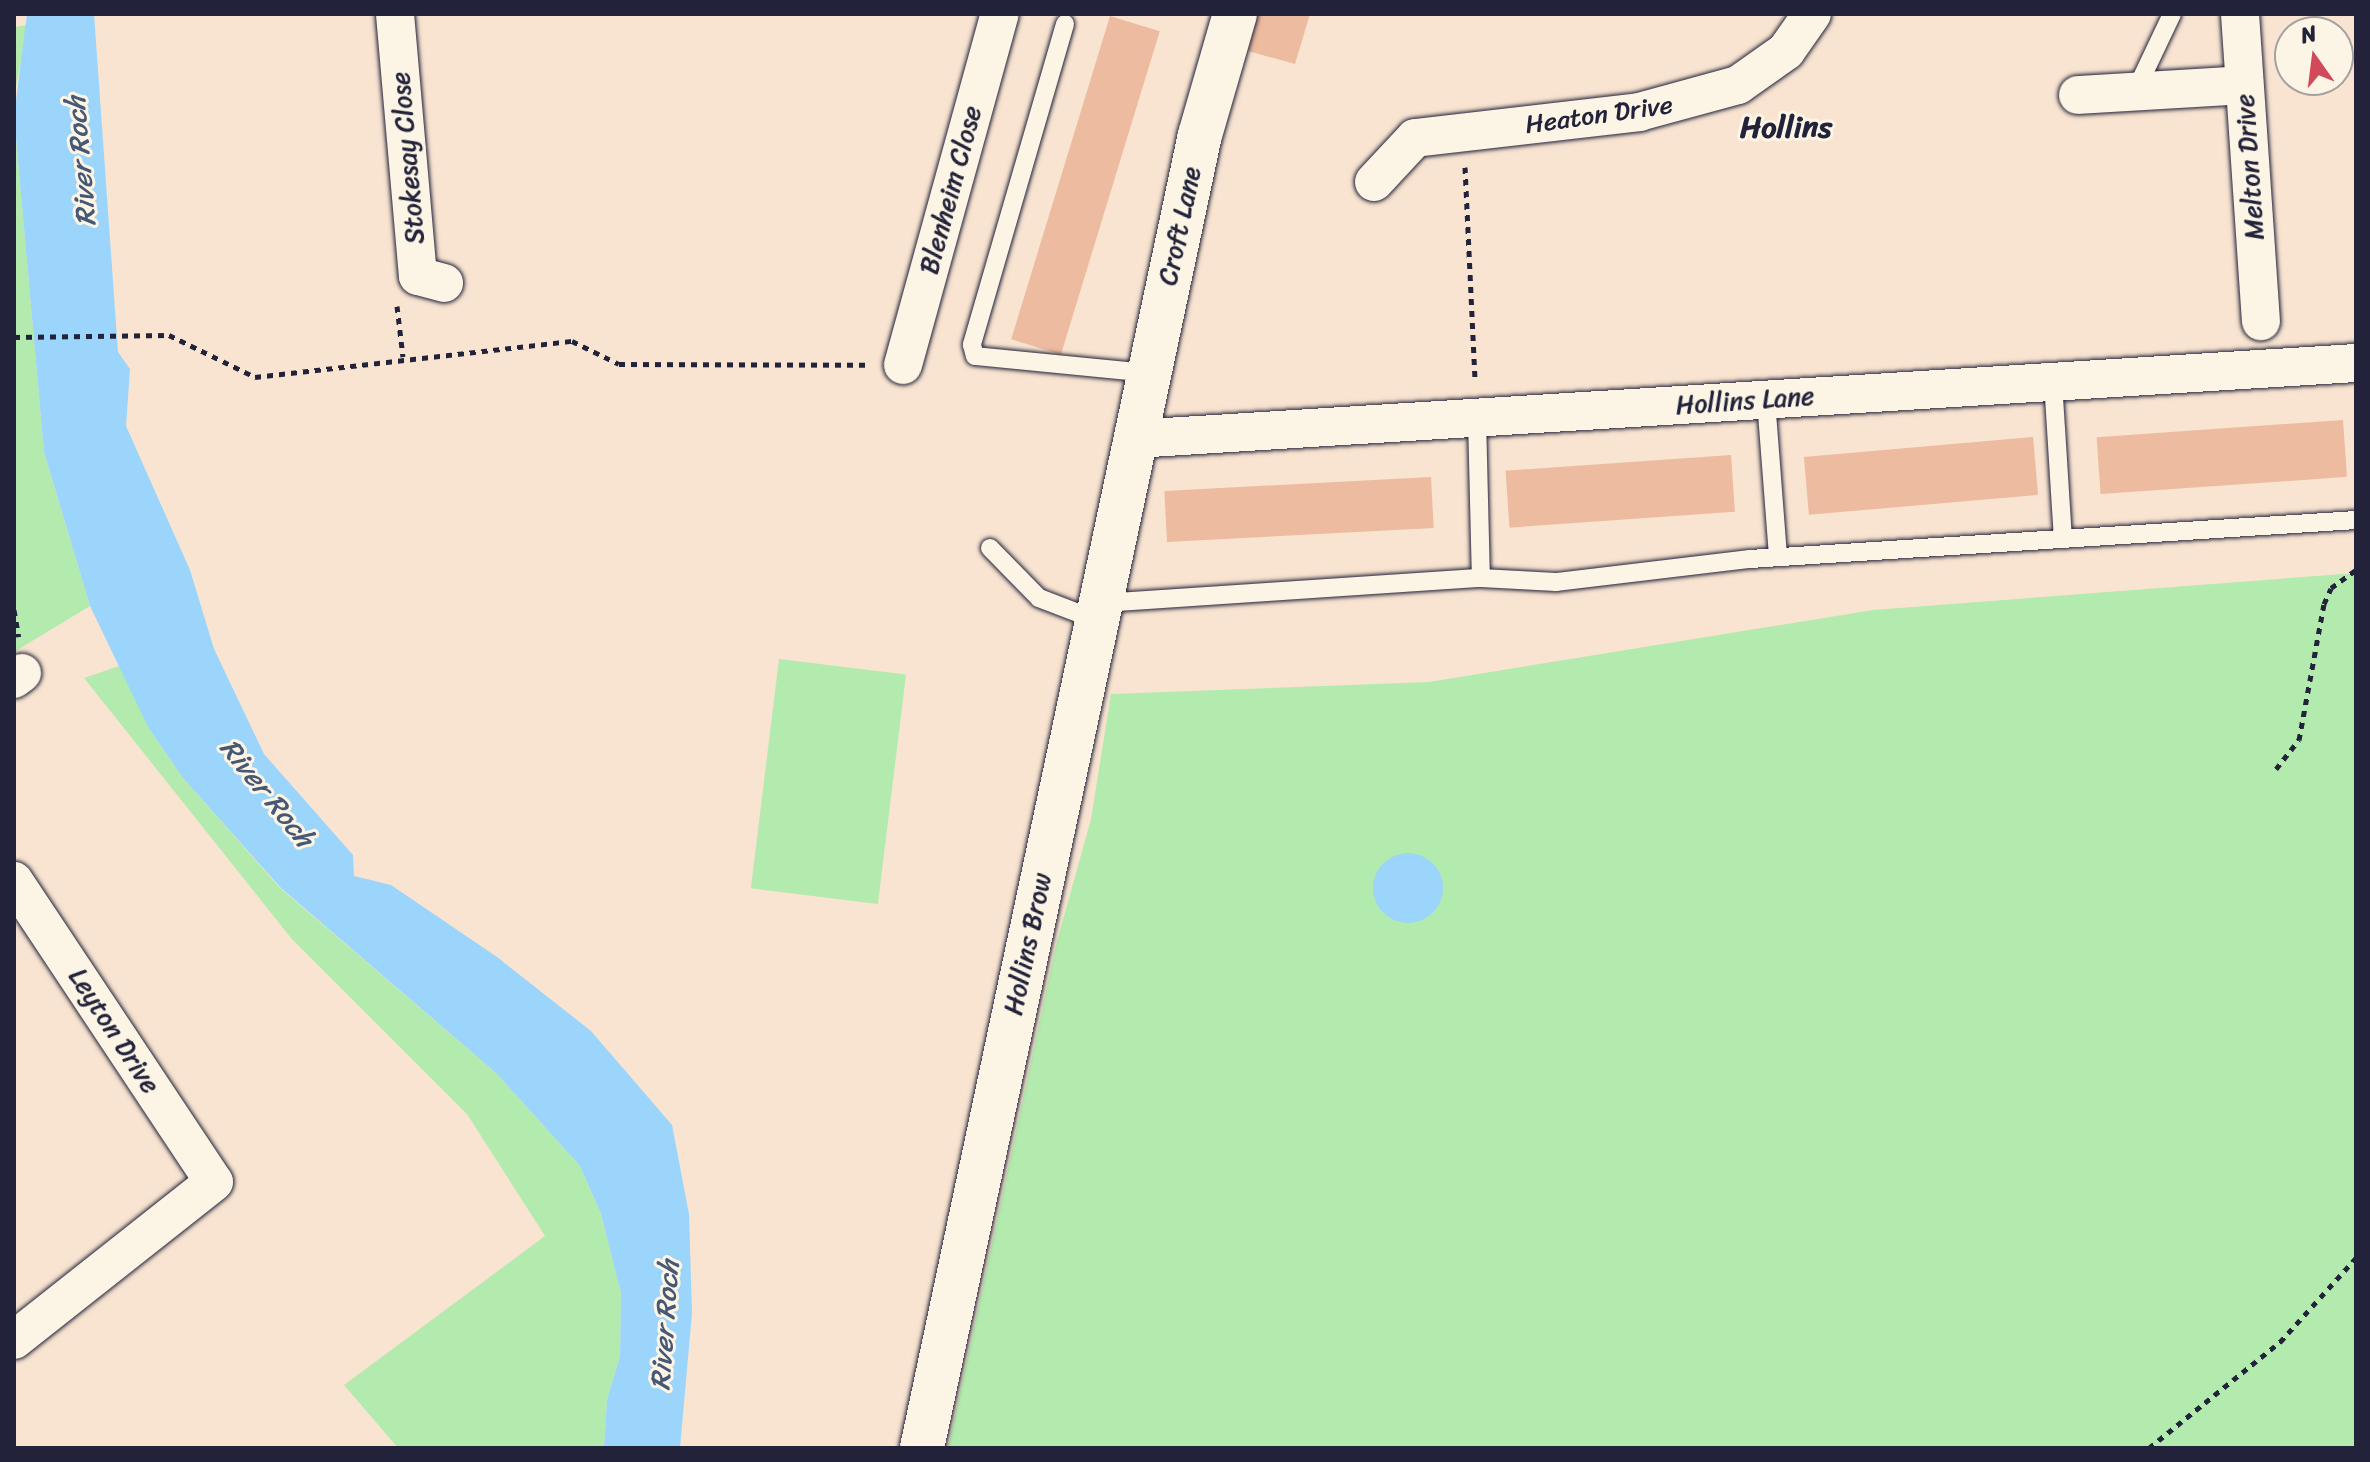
<!DOCTYPE html>
<html>
<head>
<meta charset="utf-8">
<style>
	body { margin:0 }
	#map { position:relative; width:2370px; height:1462px; overflow:hidden; background:#f8e4d0; font-family:Sriracha,sans-serif }
	div>[style] { position:absolute }
	[style*='--x'] { left:calc(var(--x)*1px); top:calc(var(--y)*1px); width:calc(var(--w)*1px); rotate:calc(var(--a)*1deg) }
	.green>* { inset:0; background:#b3ebae; transform-origin:0 0 }
	.water>* { inset:0; background:#9bd5fb }
	.round { border-radius:50% }
	.building>* { inset:0; background:#edbb9f; transform-origin:0 0 }
	.path>* { height:5px; margin-top:-2.5px; transform-origin:0; background:repeating-linear-gradient(90deg,#22223b 0 6px,transparent 0 12px) }
	.roads { filter:drop-shadow(0 0 2px #22223b) drop-shadow(0 0 2px #22223b) }
	.lane>* { height:18px; margin:-9px; padding:0 9px; transform-origin:9px; border-radius:9px; background:#fcf5e5 }
	.street>* { height:38px; margin:-19px; padding:0 19px; transform-origin:19px; border-radius:19px; background:#fcf5e5 }
	.secondary>* { height:44px; margin:-22px; padding:0 22px; transform-origin:22px; border-radius:22px; background:#fcf5e5 }
	span { translate:-50% -50%; white-space:nowrap; text-align:center; line-height:1.15; -webkit-text-stroke:6px #fcf5e5; paint-order:stroke }
	.street-label { font-size:26px; color:#22223b }
	.water-label { font-size:28px; color:#465875; font-style:italic }
	.quarter-label { font-size:30px; color:#22223b; font-weight:700 }
	.frame { position:absolute; inset:0; border:16px solid #22223b; pointer-events:none }
	.north { position:absolute; left:2274px; top:16px; width:80px; height:80px; box-sizing:border-box; background:#fcf5e5; border:2px solid #a5a1a1; border-radius:50%; rotate:346deg; font-size:22px; font-weight:700; line-height:32px; text-align:center; color:#22223b }
	.north::after { content:''; display:block; margin:auto; width:28px; height:36px; background:#d1495b; clip-path:polygon(50% 0,100% 100%,50% 72%,0 100%) }
</style>
</head>
<body>
<div id="map">
	<div class="green">
		<i style="clip-path:polygon(28px 25px,14px 97px,14px 27px)"></i>
		<i style="clip-path:polygon(14px 116px,44px 452px,90px 606px,14px 652px)"></i>
		<i style="clip-path:polygon(2356px 573px,2356px 1448px,948px 1448px,1056px 945px,1091px 819px,1111px 694px,1429px 682px,1873px 610px)"></i>
		<i style="left:779px;top:659px;width:128px;height:231px;rotate:7deg"></i>
		<i style="clip-path:polygon(122px 665px,148px 727px,183px 778px,280px 888px,496px 1073px,580px 1166px,601px 1214px,621px 1293px,620px 1356px,607px 1400px,604px 1448px,398px 1448px,344px 1385px,545px 1236px,467px 1114px,291px 938px,84px 678px)"></i>
	</div>
	<div class="water">
		<i style="clip-path:polygon(27px 14px,94px 14px,118px 352px,130px 369px,126px 426px,190px 570px,214px 649px,264px 754px,353px 855px,354px 876px,391px 885px,497px 957px,591px 1031px,672px 1125px,689px 1214px,692px 1313px,680px 1448px,604px 1448px,607px 1400px,620px 1356px,621px 1293px,601px 1214px,580px 1166px,496px 1073px,281px 888px,183px 778px,148px 727px,90px 606px,44px 452px,14px 116px)"></i>
		<i class="round" style="left:1373px;top:853px;width:70px;height:70px"></i>
	</div>
	<div class="building">
		<i style="clip-path:polygon(1258px 14px,1310px 14px,1295px 64px,1248px 51px)"></i>
		<i style="left:1110px;top:16px;width:52px;height:338px;rotate:17deg"></i>
		<i style="left:2343px;top:420px;width:57px;height:247px;rotate:86deg"></i>
		<i style="left:2033px;top:437px;width:58px;height:230px;rotate:85deg"></i>
		<i style="left:1731px;top:455px;width:57px;height:226px;rotate:86deg"></i>
		<i style="left:1431px;top:477px;width:51px;height:267px;rotate:87deg"></i>
	</div>
	<div class="path">
		<i style="--x:1465;--y:167;--w:214;--a:87.3"></i>
		<i style="--x:397;--y:306;--w:51;--a:83.3"></i>
		<i style="--x:14;--y:337;--w:155;--a:-0.7"></i>
		<i style="--x:169;--y:335;--w:96;--a:26"></i>
		<i style="--x:255;--y:377;--w:319;--a:-6.5"></i>
		<i style="--x:572;--y:341;--w:52;--a:26.1"></i>
		<i style="--x:619;--y:364;--w:248;--a:0.2"></i>
		<i style="--x:14;--y:610;--w:27;--a:80"></i>
		<i style="--x:2276;--y:769;--w:37;--a:-52"></i>
		<i style="--x:2299;--y:740;--w:138;--a:-79.6"></i>
		<i style="--x:2324;--y:604;--w:17;--a:-66"></i>
		<i style="--x:2331;--y:588;--w:31;--a:-36"></i>
		<i style="--x:2149;--y:1448;--w:169;--a:-39"></i>
		<i style="--x:2280;--y:1342;--w:113;--a:-47.9"></i>
	</div>
	<div class="roads">
		<div class="lane">
			<i style="--x:1065;--y:24;--w:334;--a:106.2"></i>
			<i style="--x:972;--y:345;--w:11;--a:75"></i>
			<i style="--x:975;--y:356;--w:174;--a:5.6"></i>
			<i style="--x:2135;--y:92;--w:86;--a:-64.6"></i>
			<i style="--x:2053;--y:381;--w:158;--a:86.4"></i>
			<i style="--x:1766;--y:400;--w:157;--a:85.6"></i>
			<i style="--x:1477;--y:418;--w:160;--a:88.6"></i>
			<i style="--x:990;--y:548;--w:70;--a:45.6"></i>
			<i style="--x:1039;--y:598;--w:61;--a:21.1"></i>
			<i style="--x:1102;--y:603;--w:380;--a:-3.8"></i>
			<i style="--x:1481;--y:578;--w:75;--a:3.1"></i>
			<i style="--x:1556;--y:582;--w:195;--a:-6.8"></i>
			<i style="--x:1750;--y:559;--w:607;--a:-3.68"></i>
		</div>
		<div class="street">
			<i style="--x:395;--y:14;--w:263;--a:85"></i>
			<i style="--x:418;--y:276;--w:27;--a:15"></i>
			<i style="--x:2240;--y:14;--w:308;--a:86.1"></i>
			<i style="--x:2078;--y:95;--w:166;--a:-3.4"></i>
			<i style="--x:1374;--y:182;--w:60;--a:-47"></i>
			<i style="--x:1415;--y:138;--w:226;--a:-6.6"></i>
			<i style="--x:1639;--y:112;--w:103;--a:-15.3"></i>
			<i style="--x:1738;--y:85;--w:59;--a:-35.3"></i>
			<i style="--x:1786;--y:51;--w:45;--a:-54.9"></i>
			<i style="--x:903;--y:365;--w:364;--a:-74.6"></i>
			<i style="--x:1134;--y:439;--w:1224;--a:-3.56"></i>
			<i style="--x:14;--y:679;--w:10;--a:-37"></i>
			<i style="--x:14;--y:881;--w:361;--a:56.4"></i>
			<i style="--x:214;--y:1182;--w:255;--a:141.7"></i>
		</div>
		<div class="secondary">
			<i style="--x:922;--y:1448;--w:1342;--a:-78.05"></i>
			<i style="--x:1200;--y:135;--w:126;--a:-73.9"></i>
		</div>
	</div>
	<div class="street-label">
		<span style="left:1599px;top:115px;rotate:-8deg">Heaton Drive</span>
		<span style="left:408px;top:158px;rotate:-95deg">Stokesay Close</span>
		<span style="left:2250px;top:167px;rotate:-94deg">Melton Drive</span>
		<span style="left:951px;top:190px;rotate:-75deg">Blenheim Close</span>
		<span style="left:1180px;top:226px;rotate:-78deg">Croft Lane</span>
		<span style="left:1745px;top:401px;rotate:-4deg">Hollins Lane</span>
		<span style="left:1028px;top:944px;rotate:-78deg">Hollins Brow</span>
		<span style="left:114px;top:1031px;rotate:57deg">Leyton Drive</span>
	</div>
	<div class="water-label">
		<span style="left:81px;top:161px;rotate:-95deg">River Roch</span>
		<span style="left:267px;top:793px;rotate:51deg">River Roch</span>
		<span style="left:665px;top:1325px;rotate:-86deg">River Roch</span>
	</div>
	<div class="quarter-label">
		<span style="left:1786px;top:127px">Hollins</span>
	</div>
	<div class="frame"></div>
	<div class="north">N</div>
</div>
</body>
</html>
